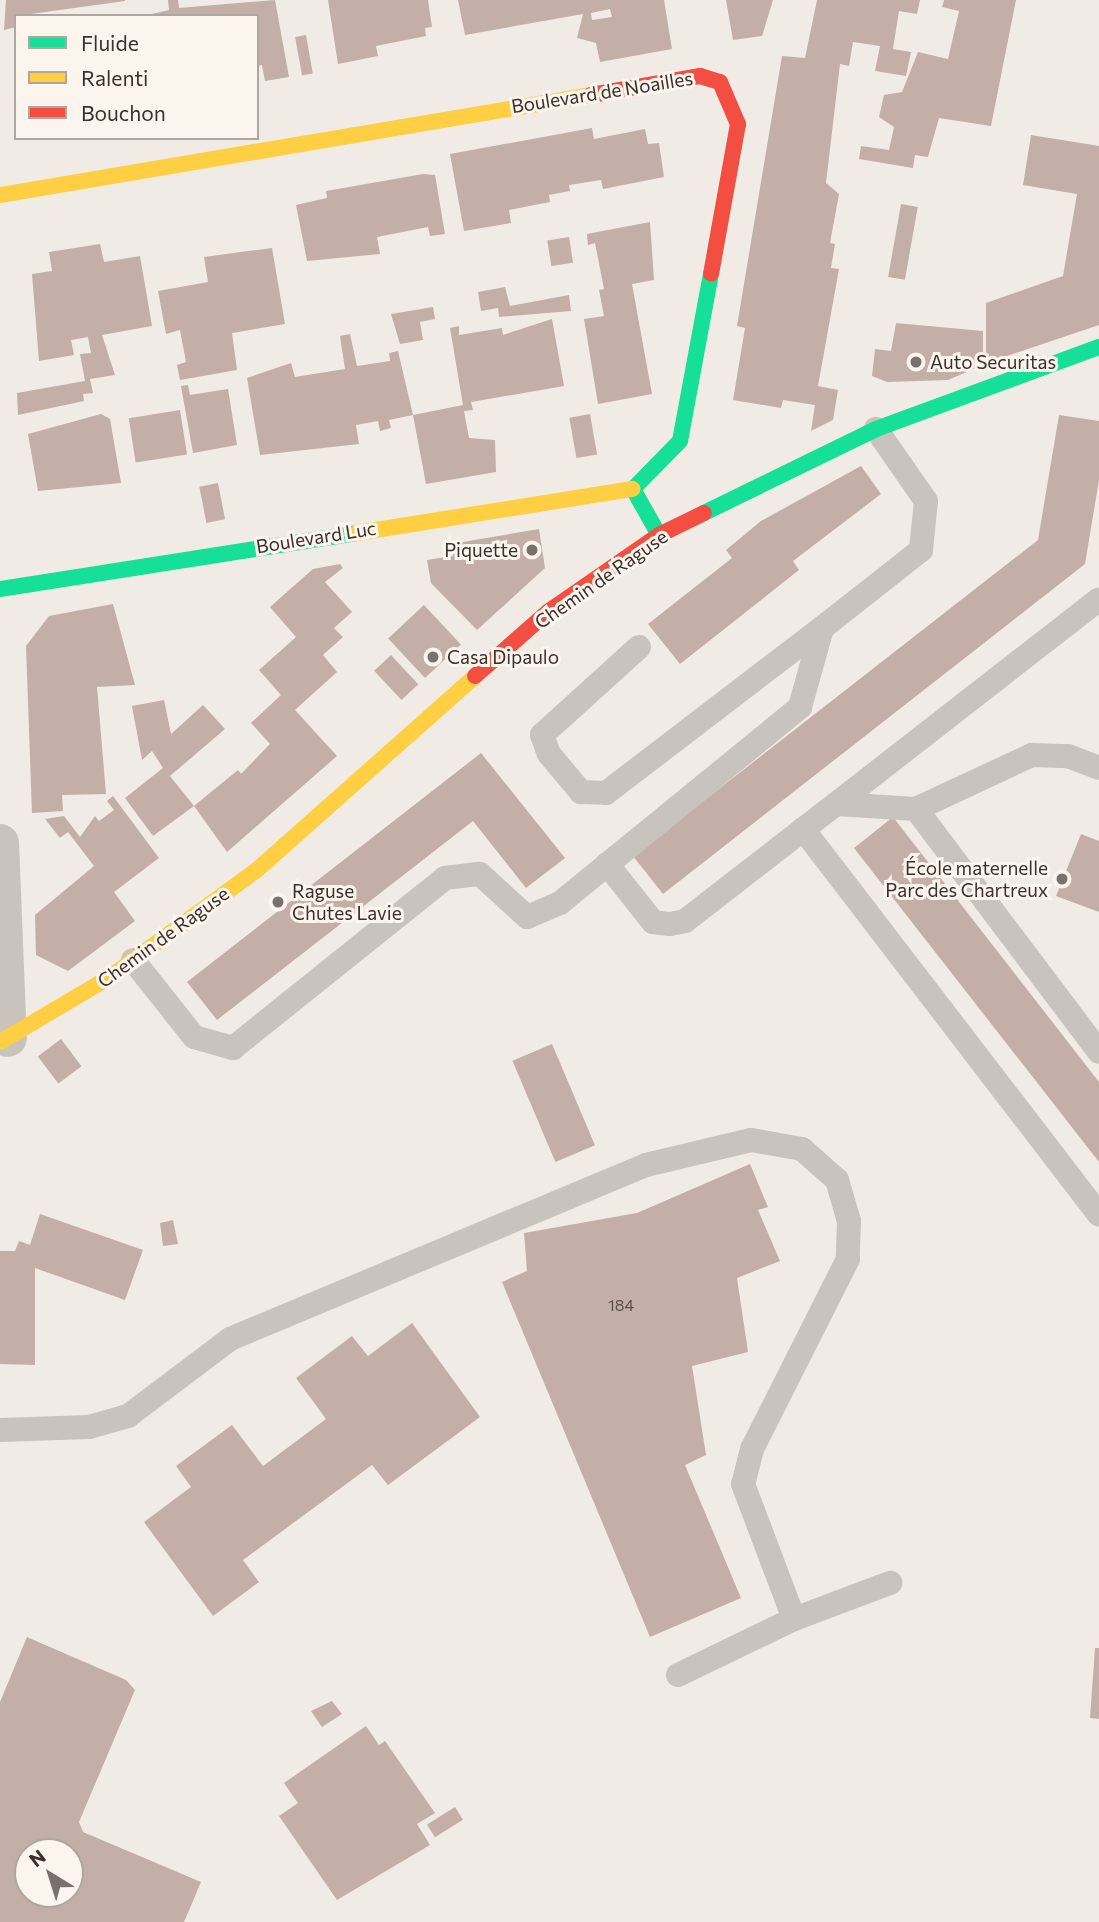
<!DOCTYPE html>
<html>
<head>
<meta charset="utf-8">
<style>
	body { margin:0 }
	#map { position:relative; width:1099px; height:1922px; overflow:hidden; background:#f0ebe5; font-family:Commissioner,sans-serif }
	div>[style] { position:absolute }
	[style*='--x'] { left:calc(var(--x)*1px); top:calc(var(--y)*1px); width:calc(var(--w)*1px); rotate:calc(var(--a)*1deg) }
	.building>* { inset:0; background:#c3afa7; transform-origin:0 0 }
	.lane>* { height:24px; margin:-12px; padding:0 12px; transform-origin:12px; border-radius:12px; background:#c9c3be }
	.street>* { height:38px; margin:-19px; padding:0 19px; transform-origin:19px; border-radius:19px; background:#c9c3be }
	.fast>* { height:16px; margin:-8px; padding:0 8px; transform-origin:8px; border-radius:8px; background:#16e098 }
	.slow>* { height:16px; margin:-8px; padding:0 8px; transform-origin:8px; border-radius:8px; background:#ffcf43 }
	.jam>* { height:16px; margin:-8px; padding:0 8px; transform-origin:8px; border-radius:8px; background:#f24e42 }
	.dots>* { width:19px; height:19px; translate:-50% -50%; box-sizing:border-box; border:4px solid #fbf5ee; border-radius:50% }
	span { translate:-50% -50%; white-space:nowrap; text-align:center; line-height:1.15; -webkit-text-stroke:6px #fbf5ee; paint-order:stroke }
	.number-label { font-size:16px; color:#5d504a }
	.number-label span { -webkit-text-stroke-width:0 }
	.street-label { font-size:19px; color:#3b302b }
	.poi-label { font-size:19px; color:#3b302b }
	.left { translate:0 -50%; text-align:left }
	.right { translate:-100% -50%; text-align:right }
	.legend { position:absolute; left:14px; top:14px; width:245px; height:126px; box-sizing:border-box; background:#fbf5ee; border:2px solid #aea6a0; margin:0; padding:9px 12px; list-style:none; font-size:21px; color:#3b302b }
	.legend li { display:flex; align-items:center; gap:14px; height:35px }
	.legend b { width:35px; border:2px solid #aea6a0 }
	.north { position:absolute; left:14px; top:1838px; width:70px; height:70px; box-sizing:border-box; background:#fbf5ee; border:2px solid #aea6a0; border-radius:50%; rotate:322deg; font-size:19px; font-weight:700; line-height:28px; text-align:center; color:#3b302b }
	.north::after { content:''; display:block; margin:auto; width:24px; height:32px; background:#7a716c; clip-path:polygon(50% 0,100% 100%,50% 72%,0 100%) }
</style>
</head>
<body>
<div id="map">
	<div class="building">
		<i style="clip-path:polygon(6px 0,125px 0,125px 1px,16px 16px,16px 27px,4px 30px)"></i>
		<i style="clip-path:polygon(168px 0,178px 0,179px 8px,275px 0,289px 77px,265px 81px,262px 65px,257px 66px,257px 16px,143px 16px,169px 10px)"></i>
		<i style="clip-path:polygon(328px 0,428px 0,432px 27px,425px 28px,426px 36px,376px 46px,378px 56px,338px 64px)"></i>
		<i style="clip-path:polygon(evenodd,458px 0,664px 0,672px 49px,600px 62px,596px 43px,577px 38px,583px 14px,465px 35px,458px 0,610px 9px,612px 17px,592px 20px,591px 13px,610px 9px)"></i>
		<i style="clip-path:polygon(726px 0,773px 0,762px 36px,733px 40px)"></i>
		<i style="clip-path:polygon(817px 0,920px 0,917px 14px,899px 11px,893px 49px,911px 52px,906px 76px,875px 71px,880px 46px,853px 42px,849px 66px,840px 64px,826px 183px,839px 194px,830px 243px,835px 244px,831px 268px,839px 269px,818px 386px,838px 390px,833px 420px,811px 431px,815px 405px,783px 400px,781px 408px,733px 400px,745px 328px,737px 326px,782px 56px,805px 58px)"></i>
		<i style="clip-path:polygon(944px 0,1016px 0,991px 126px,939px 118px,928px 157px,915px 155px,913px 168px,859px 159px,861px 146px,889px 150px,894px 127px,879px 117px,884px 95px,902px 92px,918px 52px,948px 59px,959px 11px,942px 7px)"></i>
		<i style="left:306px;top:35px;width:39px;height:11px;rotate:80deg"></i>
		<i style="clip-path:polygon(592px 128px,594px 139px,645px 129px,648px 144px,659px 143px,664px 177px,603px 189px,601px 180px,569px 185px,570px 191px,549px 195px,550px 202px,509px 210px,511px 223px,464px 231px,450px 154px)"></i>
		<i style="clip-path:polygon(1031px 135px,1099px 146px,1099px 325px,986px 363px,986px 303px,1063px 276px,1077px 194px,1023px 185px)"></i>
		<i style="clip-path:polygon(423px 174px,435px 175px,445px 234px,430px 236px,428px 227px,377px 237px,380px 254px,307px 261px,296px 205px,327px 198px,326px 191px)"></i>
		<i style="left:901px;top:204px;width:17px;height:74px;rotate:10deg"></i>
		<i style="clip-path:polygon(650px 222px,654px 280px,632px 284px,652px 394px,598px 404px,584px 319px,604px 316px,599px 290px,604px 289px,595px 243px,588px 245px,587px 234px)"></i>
		<i style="left:569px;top:237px;width:26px;height:22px;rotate:81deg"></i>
		<i style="clip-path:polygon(100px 244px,104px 262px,140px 256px,152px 326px,102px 335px,115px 375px,90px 379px,93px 393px,83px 394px,84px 401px,18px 415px,17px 393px,85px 381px,80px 354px,91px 353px,88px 337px,71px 340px,74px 355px,39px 361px,32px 274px,52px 271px,49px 252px)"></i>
		<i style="clip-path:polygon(272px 248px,285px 324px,232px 333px,237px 370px,180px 380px,177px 365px,186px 362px,180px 330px,166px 334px,158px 291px,208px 282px,204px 257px)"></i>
		<i style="clip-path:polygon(505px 287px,510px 306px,569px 295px,571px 311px,499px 317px,498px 308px,481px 311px,478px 292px)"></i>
		<i style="clip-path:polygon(433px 307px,435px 319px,420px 322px,423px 340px,400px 344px,391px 314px)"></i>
		<i style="clip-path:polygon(552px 319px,564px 386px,471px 402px,473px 410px,464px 411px,469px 438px,495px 440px,496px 472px,426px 484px,413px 415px,463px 405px,450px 328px,459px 326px,459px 335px,502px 328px,503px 335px)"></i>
		<i style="clip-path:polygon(896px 323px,983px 331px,983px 365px,948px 380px,887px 382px,872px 376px,875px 349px,891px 351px)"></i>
		<i style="clip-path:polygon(350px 334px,357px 366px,390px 361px,389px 353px,398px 351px,413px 415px,389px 420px,391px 428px,380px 431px,378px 421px,356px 425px,359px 444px,260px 455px,247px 378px,291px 363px,295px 377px,345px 369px,340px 336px)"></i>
		<i style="clip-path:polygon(188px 385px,190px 395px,228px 389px,237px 445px,193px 453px,181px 386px)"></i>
		<i style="left:180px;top:410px;width:45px;height:52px;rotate:81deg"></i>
		<i style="clip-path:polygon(101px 414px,110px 419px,121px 483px,38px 491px,28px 434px)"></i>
		<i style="left:590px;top:414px;width:41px;height:21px;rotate:80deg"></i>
		<i style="clip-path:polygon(1059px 415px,1099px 421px,1099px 480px,1085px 564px,663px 894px,633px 856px,1038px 540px)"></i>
		<i style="clip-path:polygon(861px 466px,881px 494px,793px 561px,799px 570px,680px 664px,648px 624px,732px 558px,726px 550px,761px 521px)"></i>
		<i style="left:218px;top:483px;width:37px;height:19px;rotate:79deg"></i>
		<i style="clip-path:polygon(539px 529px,545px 568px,477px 630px,431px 583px,427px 560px,453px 556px,451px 544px)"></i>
		<i style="clip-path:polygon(340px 564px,343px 568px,325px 582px,352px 612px,334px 628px,343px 637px,323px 655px,337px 672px,295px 710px,337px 756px,227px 852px,194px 806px,238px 770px,241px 774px,270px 744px,251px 723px,281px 695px,259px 670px,296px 637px,270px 607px,313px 569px)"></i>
		<i style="clip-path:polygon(113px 604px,135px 685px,97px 687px,106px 794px,62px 795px,63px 811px,32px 813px,26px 646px,49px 616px)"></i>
		<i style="left:424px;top:605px;width:54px;height:49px;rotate:47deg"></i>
		<i style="left:391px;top:655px;width:40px;height:23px;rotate:47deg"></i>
		<i style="clip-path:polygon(164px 700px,171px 734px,203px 705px,225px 729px,170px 776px,194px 806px,153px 836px,125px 798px,163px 768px,152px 751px,142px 760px,132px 706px)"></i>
		<i style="clip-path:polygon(481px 753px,565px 858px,526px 888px,473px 821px,217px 1020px,187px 982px)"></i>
		<i style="clip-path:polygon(113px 796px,159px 858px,114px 892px,135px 921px,68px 971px,36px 955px,35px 915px,94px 866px,68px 832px,60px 838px,45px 819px,64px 816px,80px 837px,95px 816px,99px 821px,114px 810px,107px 801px)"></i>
		<i style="clip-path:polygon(893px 817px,1099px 1082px,1099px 1162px,854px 848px)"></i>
		<i style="clip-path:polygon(1081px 834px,1099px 841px,1099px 912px,1056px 896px)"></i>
		<i style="left:61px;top:1039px;width:34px;height:29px;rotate:53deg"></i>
		<i style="left:552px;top:1044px;width:110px;height:43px;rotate:67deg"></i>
		<i style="clip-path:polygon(750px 1164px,768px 1207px,758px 1210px,780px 1261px,737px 1278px,748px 1352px,692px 1366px,706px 1455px,685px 1465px,741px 1598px,650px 1637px,502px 1282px,527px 1271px,524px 1233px,637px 1213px)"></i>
		<i style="clip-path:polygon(40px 1214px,143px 1250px,125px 1300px,35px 1268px,35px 1365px,0 1364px,0 1251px,15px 1251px,19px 1241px,30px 1245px)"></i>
		<i style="clip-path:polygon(173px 1220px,178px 1244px,163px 1246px,160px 1223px)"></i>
		<i style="clip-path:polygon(412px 1323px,480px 1417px,388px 1485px,372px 1465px,243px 1560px,259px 1582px,213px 1616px,144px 1522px,191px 1487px,176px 1466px,232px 1425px,263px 1466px,326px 1419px,296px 1378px,352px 1336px,368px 1356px)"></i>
		<i style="clip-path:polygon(evenodd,27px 1637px,126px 1680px,135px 1690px,79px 1822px,83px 1832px,201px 1882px,184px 1922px,0 1922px,0 1702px,27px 1637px,28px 1852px,70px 1852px,70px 1894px,28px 1894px,28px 1852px)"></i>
		<i style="clip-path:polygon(1095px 1648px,1099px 1648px,1099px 1719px,1090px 1718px)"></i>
		<i style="clip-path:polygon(332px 1701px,342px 1714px,322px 1727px,311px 1711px)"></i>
		<i style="clip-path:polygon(366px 1726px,379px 1745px,385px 1741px,435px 1813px,417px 1824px,430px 1845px,337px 1900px,279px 1816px,298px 1803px,284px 1783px)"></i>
		<i style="left:455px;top:1807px;width:15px;height:33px;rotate:58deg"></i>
	</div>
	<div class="lane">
		<i style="--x:639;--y:647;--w:131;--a:137.8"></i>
		<i style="--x:542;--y:735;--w:20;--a:70"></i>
		<i style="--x:549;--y:754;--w:50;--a:49.9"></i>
		<i style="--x:581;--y:792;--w:25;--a:2"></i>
		<i style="--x:606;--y:793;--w:272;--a:-37.4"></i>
		<i style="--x:836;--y:804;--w:333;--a:-37.9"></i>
		<i style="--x:916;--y:809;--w:304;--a:53"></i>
		<i style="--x:803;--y:829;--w:486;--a:52.5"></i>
		<i style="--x:607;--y:864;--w:74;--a:51.6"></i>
		<i style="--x:653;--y:922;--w:17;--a:7"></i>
		<i style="--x:670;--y:924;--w:15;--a:-11"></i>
		<i style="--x:685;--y:921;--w:191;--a:-37.8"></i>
		<i style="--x:836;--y:804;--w:80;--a:3.6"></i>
		<i style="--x:916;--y:809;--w:128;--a:-25"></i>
		<i style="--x:1032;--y:755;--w:36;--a:2"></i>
		<i style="--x:1068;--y:756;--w:33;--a:21"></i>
		<i style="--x:133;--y:960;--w:98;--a:51.6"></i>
		<i style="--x:194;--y:1037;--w:41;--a:15.8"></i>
		<i style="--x:233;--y:1048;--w:272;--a:-38.7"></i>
		<i style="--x:445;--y:878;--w:35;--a:-7"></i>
		<i style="--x:480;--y:874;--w:64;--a:42.5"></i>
		<i style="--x:527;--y:917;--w:36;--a:-23"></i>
		<i style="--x:560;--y:903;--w:310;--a:-39.2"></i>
		<i style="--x:800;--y:707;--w:82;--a:-74.4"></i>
		<i style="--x:822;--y:628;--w:126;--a:-38.2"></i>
		<i style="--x:921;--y:550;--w:49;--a:-84.2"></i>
		<i style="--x:926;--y:501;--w:88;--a:-124.8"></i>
		<i style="--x:0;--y:1430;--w:89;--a:-1.9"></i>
		<i style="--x:89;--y:1427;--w:41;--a:-15.8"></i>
		<i style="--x:128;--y:1416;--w:128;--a:-37"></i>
		<i style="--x:230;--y:1339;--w:451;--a:-22.7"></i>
		<i style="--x:646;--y:1165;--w:108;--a:-13.4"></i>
		<i style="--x:751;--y:1140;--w:52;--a:10"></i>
		<i style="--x:802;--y:1149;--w:47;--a:41.5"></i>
		<i style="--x:837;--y:1180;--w:43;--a:73.7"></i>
		<i style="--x:849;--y:1221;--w:38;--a:92"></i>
		<i style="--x:848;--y:1259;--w:213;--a:116.8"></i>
		<i style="--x:752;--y:1449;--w:36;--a:104"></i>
		<i style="--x:743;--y:1484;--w:144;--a:69.3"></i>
		<i style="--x:678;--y:1675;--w:129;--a:-25.8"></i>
		<i style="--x:794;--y:1619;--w:103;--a:-20.6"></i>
	</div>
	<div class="street">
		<i style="--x:0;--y:843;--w:195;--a:87.7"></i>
	</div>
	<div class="fast">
		<i style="--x:704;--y:513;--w:191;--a:-26"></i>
		<i style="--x:876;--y:429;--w:238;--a:-20.2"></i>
		<i style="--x:659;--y:535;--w:53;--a:-119.5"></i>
		<i style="--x:633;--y:489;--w:67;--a:-45.6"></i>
		<i style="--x:680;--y:441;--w:170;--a:-79.5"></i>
		<i style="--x:0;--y:589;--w:361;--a:-8.9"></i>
	</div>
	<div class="slow">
		<i style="--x:0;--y:195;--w:599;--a:-9.6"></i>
		<i style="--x:357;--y:533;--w:279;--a:-9.1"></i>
		<i style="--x:0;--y:1042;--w:128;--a:-30.6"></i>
		<i style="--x:110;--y:977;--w:183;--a:-36.1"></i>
		<i style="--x:258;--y:869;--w:290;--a:-41.6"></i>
	</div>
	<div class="jam">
		<i style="--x:591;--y:95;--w:111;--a:-9.9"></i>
		<i style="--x:700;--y:76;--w:21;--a:17"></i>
		<i style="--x:720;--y:82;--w:46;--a:66.8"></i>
		<i style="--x:738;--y:124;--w:152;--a:100.2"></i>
		<i style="--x:475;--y:676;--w:98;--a:-41.3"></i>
		<i style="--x:549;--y:611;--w:134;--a:-34.6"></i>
		<i style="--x:659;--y:535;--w:50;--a:-26.1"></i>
	</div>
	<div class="dots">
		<i style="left:916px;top:362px;background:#7a716c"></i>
		<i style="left:532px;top:550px;background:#7a716c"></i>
		<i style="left:433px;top:657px;background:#7a716c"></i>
		<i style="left:1062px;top:879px;background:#7a716c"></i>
		<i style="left:278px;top:902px;background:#7a716c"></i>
	</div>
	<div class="number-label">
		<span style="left:621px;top:1305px">184</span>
	</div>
	<div class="street-label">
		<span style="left:602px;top:92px;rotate:-9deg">Boulevard de Noailles</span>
		<span style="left:316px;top:537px;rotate:-9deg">Boulevard Luc</span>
		<span style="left:601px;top:579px;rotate:-35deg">Chemin de Raguse</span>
		<span style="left:163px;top:937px;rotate:-36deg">Chemin de Raguse</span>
	</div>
	<div class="poi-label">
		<span class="left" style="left:930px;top:362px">Auto Securitas</span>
		<span class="right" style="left:518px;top:550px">Piquette</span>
		<span class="left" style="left:447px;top:657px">Casa Dipaulo</span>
		<span class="right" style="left:1048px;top:879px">École maternelle<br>Parc des Chartreux</span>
		<span class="left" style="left:292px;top:902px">Raguse<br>Chutes Lavie</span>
	</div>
	<ul class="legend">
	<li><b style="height:9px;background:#16e098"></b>Fluide</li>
	<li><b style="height:9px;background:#ffcf43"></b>Ralenti</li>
	<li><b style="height:9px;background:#f24e42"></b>Bouchon</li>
	</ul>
	<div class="north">N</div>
</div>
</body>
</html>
